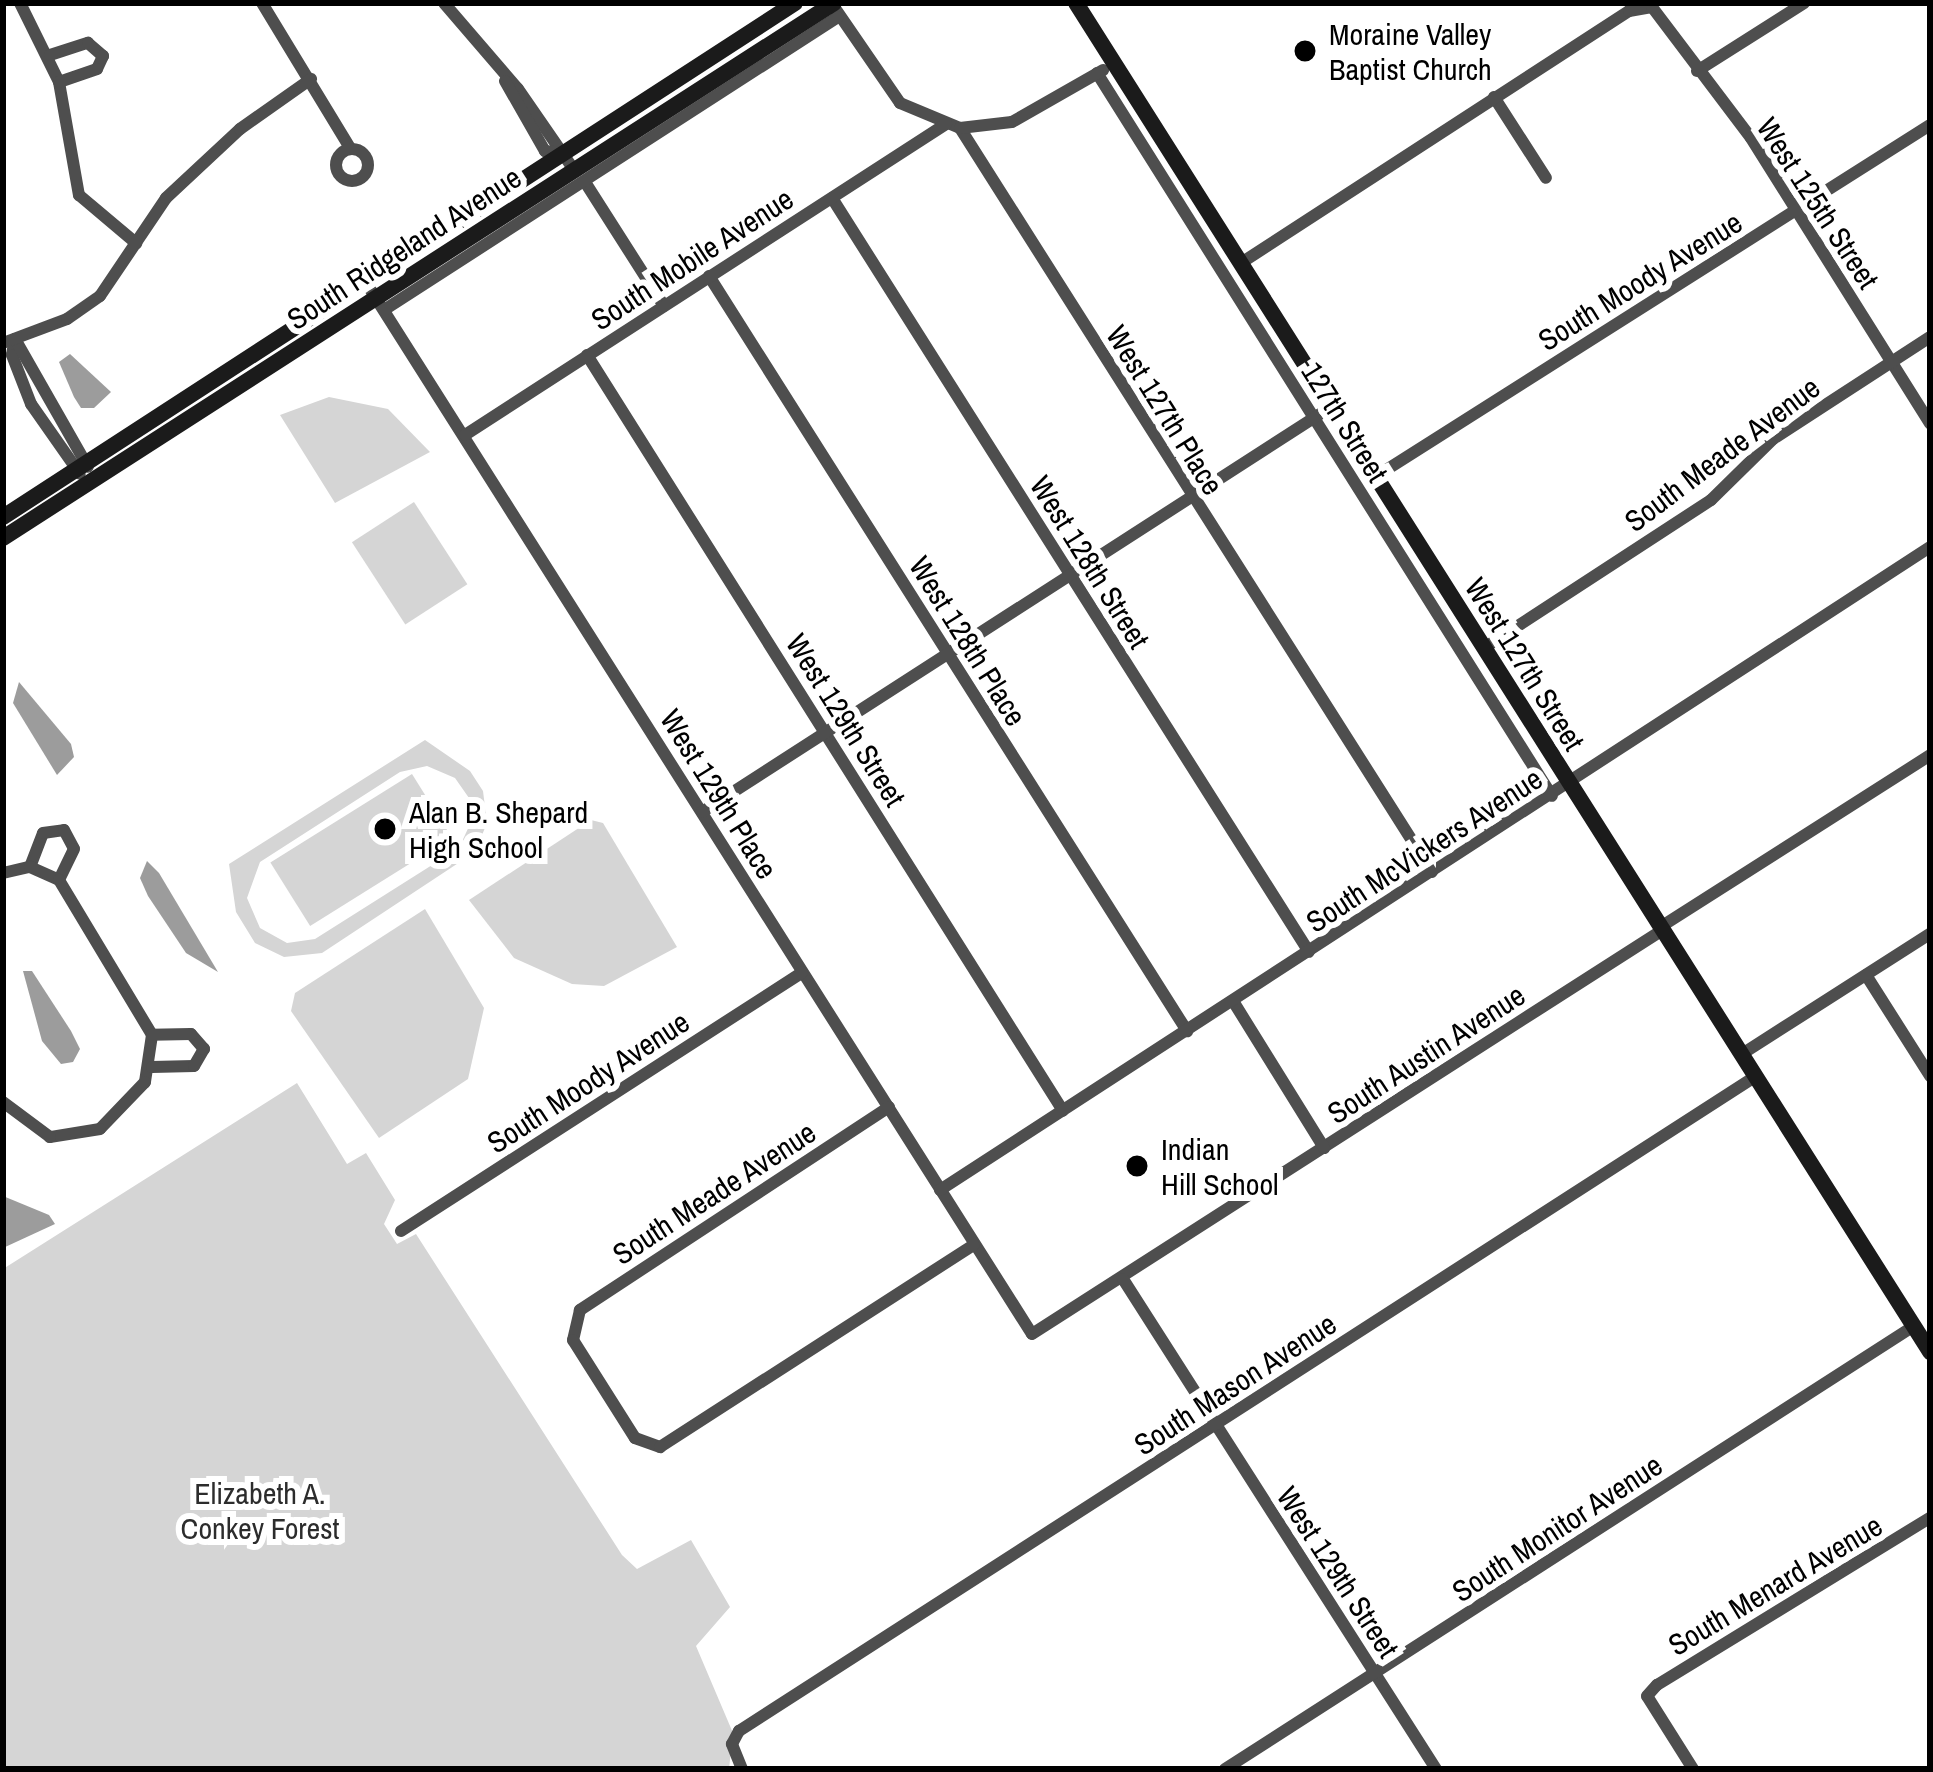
<!DOCTYPE html>
<html>
<head>
<meta charset="utf-8">
<style>
	body { margin:0 }
	#map { position:relative; width:1933px; height:1772px; overflow:hidden; background:#fff; font-family:"Archivo Narrow",sans-serif }
	div>[style] { position:absolute }
	[style*='--x'] { left:calc(var(--x)*1px); top:calc(var(--y)*1px); width:calc(var(--w)*1px); rotate:calc(var(--a)*1deg) }
	.green>* { inset:0; background:#d5d5d5; transform-origin:0 0 }
	.water>* { inset:0; background:#9c9c9c }
	.minor>* { height:12px; margin:-6px; padding:0 6px; transform-origin:6px; border-radius:6px; background:#4e4e4e }
	.minor>.ring { margin:-6px; padding:0; box-sizing:content-box; background:none; border:12px solid #4e4e4e; border-radius:50% }
	.secondary>* { height:16px; margin:-8px; padding:0 8px; transform-origin:8px; border-radius:8px; background:#1b1b1b }
	.dots>* { width:33px; height:33px; translate:-50% -50%; box-sizing:border-box; border:6px solid #fff; border-radius:50% }
	span { translate:-50% -50%; white-space:nowrap; text-align:center; line-height:1.15; -webkit-text-stroke:12px #fff; paint-order:stroke }
	.poi-label { font-size:30px; color:#000 }
	.left { translate:0 -50%; text-align:left }
	.street-label { font-size:30px; color:#000 }
	.park-label { font-size:30px; color:#2c2c2c }
	.frame { position:absolute; inset:0; border:6px solid #000; pointer-events:none }
</style>
</head>
<body>
<div id="map">
	<div class="green">
		<i style="clip-path:polygon(329px 397px,388px 409px,430px 452px,335px 503px,280px 415px)"></i>
		<i style="left:414px;top:502px;width:98px;height:74px;rotate:57deg"></i>
		<i style="clip-path:polygon(evenodd,425px 740px,470px 771px,483px 791px,487px 823px,475px 852px,322px 953px,284px 957px,255px 943px,236px 912px,229px 864px,425px 740px,427px 766px,455px 778px,469px 798px,471px 822px,459px 848px,315px 939px,287px 943px,260px 928px,247px 898px,260px 862px,400px 772px,427px 766px)"></i>
		<i style="left:412px;top:774px;width:75px;height:167px;rotate:58deg"></i>
		<i style="clip-path:polygon(591px 820px,603px 823px,677px 947px,604px 986px,572px 984px,514px 958px,469px 900px)"></i>
		<i style="clip-path:polygon(425px 909px,484px 1008px,468px 1079px,379px 1138px,291px 1011px,295px 993px)"></i>
		<i style="clip-path:polygon(297px 1083px,347px 1164px,366px 1153px,395px 1200px,384px 1224px,397px 1244px,416px 1234px,622px 1555px,637px 1569px,691px 1540px,730px 1607px,696px 1646px,733px 1733px,729px 1769px,3px 1769px,3px 1269px)"></i>
	</div>
	<div class="water">
		<i style="clip-path:polygon(70px 354px,111px 392px,94px 408px,81px 408px,74px 397px,59px 362px)"></i>
		<i style="clip-path:polygon(19px 682px,71px 744px,74px 757px,57px 775px,13px 703px)"></i>
		<i style="clip-path:polygon(147px 861px,159px 873px,218px 972px,186px 953px,148px 896px,140px 878px)"></i>
		<i style="clip-path:polygon(23px 971px,32px 971px,71px 1031px,80px 1049px,73px 1062px,61px 1064px,42px 1041px)"></i>
		<i style="clip-path:polygon(3px 1196px,49px 1215px,55px 1224px,3px 1248px)"></i>
	</div>
	<div class="minor">
		<i style="--x:20;--y:3;--w:88;--a:63.7"></i>
		<i style="--x:59;--y:82;--w:115;--a:80"></i>
		<i style="--x:79;--y:195;--w:75;--a:40.1"></i>
		<i style="--x:262;--y:3;--w:170;--a:58.7"></i>
		<i style="--x:444;--y:3;--w:113;--a:49.3"></i>
		<i style="--x:518;--y:89;--w:98;--a:55.3"></i>
		<i style="--x:832;--y:4;--w:120;--a:55.5"></i>
		<i style="--x:900;--y:103;--w:65;--a:22.6"></i>
		<i style="--x:960;--y:128;--w:881;--a:57.61"></i>
		<i style="--x:50;--y:55;--w:40;--a:-18"></i>
		<i style="--x:88;--y:43;--w:20;--a:41"></i>
		<i style="--x:103;--y:56;--w:14;--a:115"></i>
		<i style="--x:97;--y:69;--w:40;--a:161.1"></i>
		<i style="--x:1697;--y:71;--w:127;--a:-32.4"></i>
		<i style="--x:1097;--y:73;--w:854;--a:57.82"></i>
		<i style="--x:505;--y:81;--w:81;--a:60.3"></i>
		<i style="--x:545;--y:151;--w:17;--a:7"></i>
		<i style="--x:1494;--y:97;--w:96;--a:57.3"></i>
		<i style="--x:960;--y:128;--w:52;--a:-6.6"></i>
		<i style="--x:1012;--y:122;--w:105;--a:-29.7"></i>
		<i class="ring" style="left:336px;top:149px;width:20px;height:20px"></i>
		<i style="--x:585;--y:182;--w:147;--a:57.5"></i>
		<i style="--x:832;--y:198;--w:892;--a:57.68"></i>
		<i style="--x:1241;--y:263;--w:463;--a:-33"></i>
		<i style="--x:1629;--y:11;--w:23;--a:-10"></i>
		<i style="--x:1652;--y:7;--w:164;--a:52.9"></i>
		<i style="--x:1751;--y:138;--w:337;--a:57.9"></i>
		<i style="--x:709;--y:276;--w:894;--a:57.66"></i>
		<i style="--x:365;--y:281;--w:1246;--a:57.65"></i>
		<i style="--x:1032;--y:1334;--w:751;--a:-32.65"></i>
		<i style="--x:384;--y:310;--w:540;--a:-32.84"></i>
		<i style="--x:15;--y:339;--w:16;--a:101"></i>
		<i style="--x:12;--y:355;--w:53;--a:68.8"></i>
		<i style="--x:31;--y:404;--w:85;--a:55"></i>
		<i style="--x:15;--y:339;--w:147;--a:60.3"></i>
		<i style="--x:3;--y:343;--w:68;--a:-20.6"></i>
		<i style="--x:67;--y:319;--w:40;--a:-34.9"></i>
		<i style="--x:100;--y:296;--w:118;--a:-56"></i>
		<i style="--x:166;--y:198;--w:101;--a:-43"></i>
		<i style="--x:240;--y:129;--w:87;--a:-35.2"></i>
		<i style="--x:587;--y:355;--w:893;--a:57.8"></i>
		<i style="--x:465;--y:435;--w:573;--a:-32.89"></i>
		<i style="--x:1375;--y:477;--w:657;--a:-32.38"></i>
		<i style="--x:1484;--y:648;--w:271;--a:-33.1"></i>
		<i style="--x:1711;--y:500;--w:87;--a:-44.5"></i>
		<i style="--x:1773;--y:439;--w:187;--a:-33"></i>
		<i style="--x:702;--y:812;--w:735;--a:-32.78"></i>
		<i style="--x:30;--y:867;--w:36;--a:-69"></i>
		<i style="--x:43;--y:833;--w:21;--a:-8"></i>
		<i style="--x:64;--y:830;--w:21;--a:62"></i>
		<i style="--x:74;--y:849;--w:34;--a:116"></i>
		<i style="--x:3;--y:873;--w:28;--a:-13"></i>
		<i style="--x:30;--y:867;--w:32;--a:24"></i>
		<i style="--x:59;--y:880;--w:181;--a:59"></i>
		<i style="--x:152;--y:1035;--w:48;--a:98.5"></i>
		<i style="--x:145;--y:1082;--w:65;--a:133.8"></i>
		<i style="--x:100;--y:1129;--w:51;--a:170.9"></i>
		<i style="--x:50;--y:1137;--w:59;--a:-143.3"></i>
		<i style="--x:1662;--y:926;--w:318;--a:-32.5"></i>
		<i style="--x:1866;--y:975;--w:120;--a:57.6"></i>
		<i style="--x:1233;--y:1001;--w:173;--a:58.2"></i>
		<i style="--x:1742;--y:1054;--w:223;--a:-32.6"></i>
		<i style="--x:152;--y:1067;--w:42;--a:-1.4"></i>
		<i style="--x:194;--y:1066;--w:20;--a:-60"></i>
		<i style="--x:204;--y:1049;--w:20;--a:-131"></i>
		<i style="--x:191;--y:1034;--w:39;--a:179"></i>
		<i style="--x:889;--y:1107;--w:370;--a:146.7"></i>
		<i style="--x:580;--y:1310;--w:31;--a:103"></i>
		<i style="--x:573;--y:1340;--w:116;--a:57.7"></i>
		<i style="--x:635;--y:1438;--w:27;--a:20"></i>
		<i style="--x:660;--y:1447;--w:373;--a:-32.8"></i>
		<i style="--x:940;--y:1190;--w:1180;--a:-33"></i>
		<i style="--x:401;--y:1231;--w:477;--a:-32.8"></i>
		<i style="--x:1123;--y:1279;--w:581;--a:57.43"></i>
		<i style="--x:742;--y:1769;--w:27;--a:-112"></i>
		<i style="--x:732;--y:1744;--w:15;--a:-62"></i>
		<i style="--x:739;--y:1731;--w:1210;--a:-32.78"></i>
		<i style="--x:1225;--y:1769;--w:819;--a:-32.74"></i>
		<i style="--x:1693;--y:1769;--w:86;--a:-122.2"></i>
		<i style="--x:1647;--y:1696;--w:15;--a:-48"></i>
		<i style="--x:1657;--y:1685;--w:320;--a:-31.5"></i>
	</div>
	<div class="secondary">
		<i style="--x:1076;--y:3;--w:1597;--a:57.66"></i>
		<i style="--x:3;--y:517;--w:944;--a:-32.98"></i>
		<i style="--x:3;--y:538;--w:988;--a:-32.77"></i>
	</div>
	<div class="dots">
		<i style="left:1305px;top:51px;background:#000"></i>
		<i style="left:385px;top:829px;background:#000"></i>
		<i style="left:1137px;top:1166px;background:#000"></i>
	</div>
	<div class="poi-label">
		<span class="left" style="left:1329px;top:51px">Moraine Valley<br>Baptist Church</span>
		<span class="left" style="left:409px;top:829px">Alan B. Shepard<br>High School</span>
		<span class="left" style="left:1161px;top:1166px">Indian<br>Hill School</span>
	</div>
	<div class="street-label">
		<span style="left:1818px;top:203px;rotate:57deg">West 125th Street</span>
		<span style="left:404px;top:248px;rotate:-33deg">South Ridgeland Avenue</span>
		<span style="left:692px;top:259px;rotate:-33deg">South Mobile Avenue</span>
		<span style="left:1640px;top:281px;rotate:-32deg">South Moody Avenue</span>
		<span style="left:1165px;top:410px;rotate:58deg">West 127th Place</span>
		<span style="left:1345px;top:422px;rotate:58deg">127th Street</span>
		<span style="left:1722px;top:454px;rotate:-37deg">South Meade Avenue</span>
		<span style="left:1090px;top:562px;rotate:58deg">West 128th Street</span>
		<span style="left:968px;top:641px;rotate:58deg">West 128th Place</span>
		<span style="left:1525px;top:664px;rotate:58deg">West 127th Street</span>
		<span style="left:846px;top:720px;rotate:58deg">West 129th Street</span>
		<span style="left:719px;top:794px;rotate:58deg">West 129th Place</span>
		<span style="left:1424px;top:850px;rotate:-33deg">South McVickers Avenue</span>
		<span style="left:1426px;top:1054px;rotate:-33deg">South Austin Avenue</span>
		<span style="left:588px;top:1082px;rotate:-33deg">South Moody Avenue</span>
		<span style="left:714px;top:1193px;rotate:-33deg">South Meade Avenue</span>
		<span style="left:1235px;top:1384px;rotate:-33deg">South Mason Avenue</span>
		<span style="left:1557px;top:1528px;rotate:-33deg">South Monitor Avenue</span>
		<span style="left:1338px;top:1572px;rotate:57deg">West 129th Street</span>
		<span style="left:1775px;top:1585px;rotate:-31deg">South Menard Avenue</span>
	</div>
	<div class="park-label">
		<span style="left:260px;top:1510px">Elizabeth A.<br>Conkey Forest</span>
	</div>
	<div class="frame"></div>
</div>
</body>
</html>
